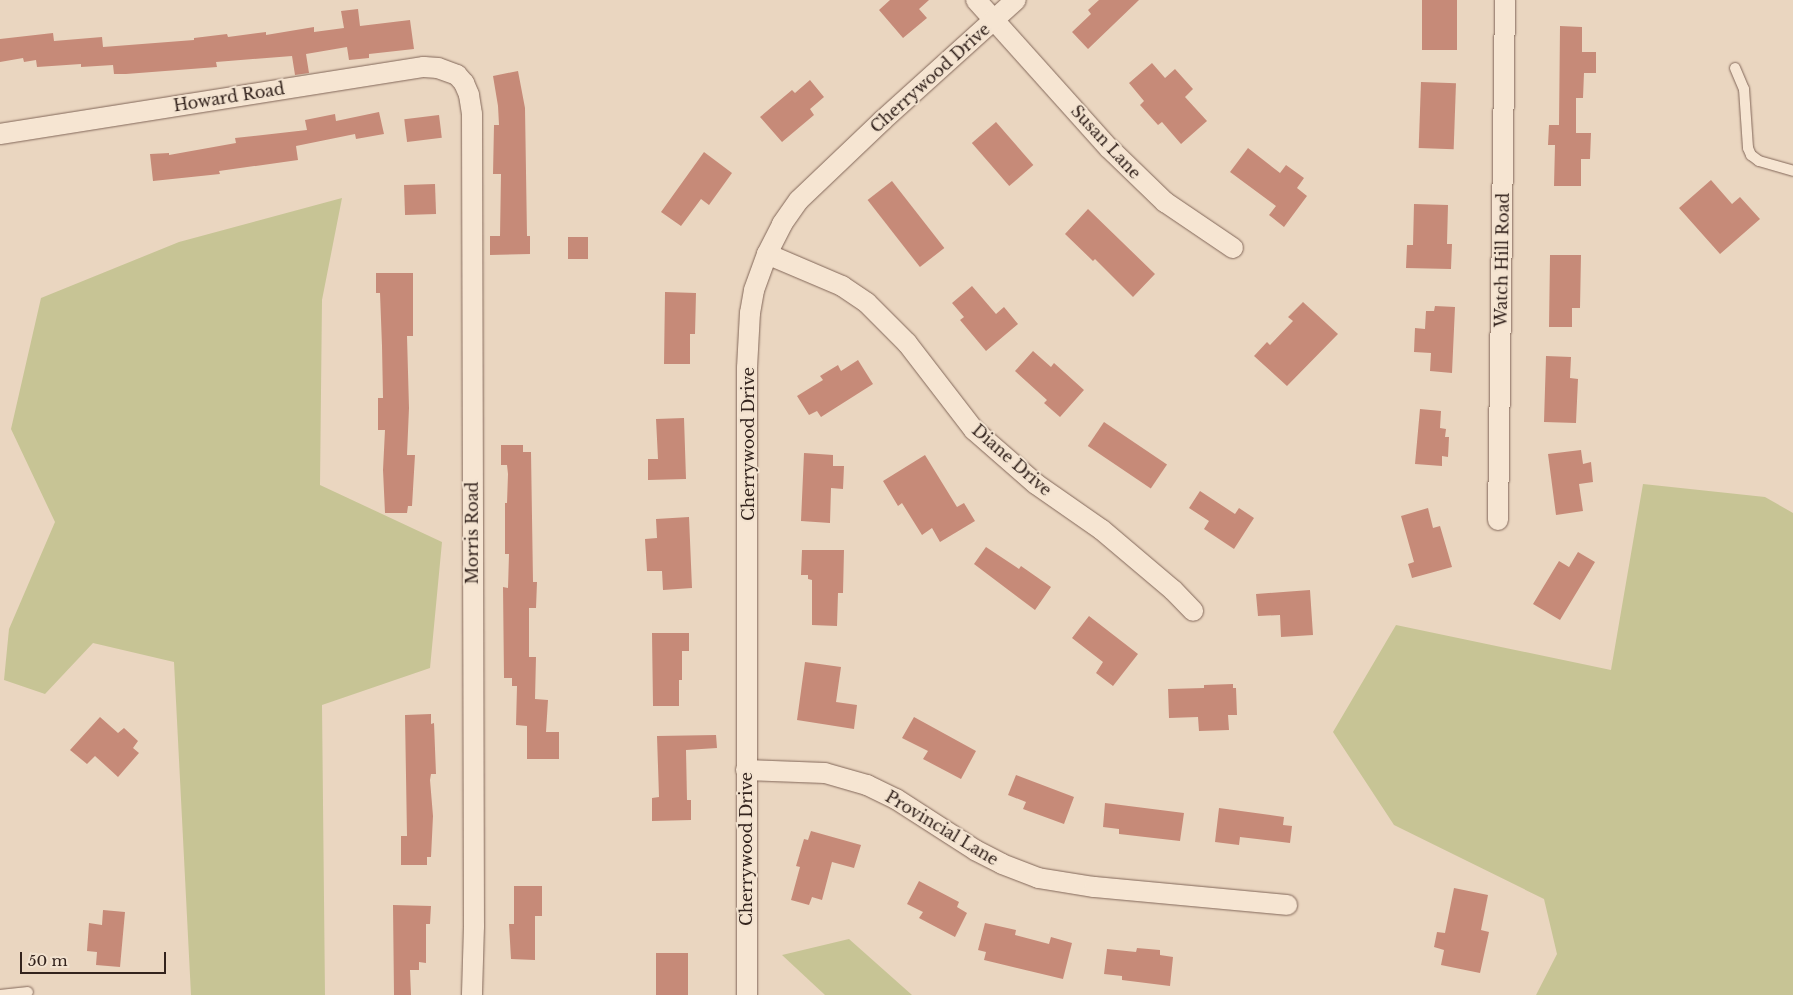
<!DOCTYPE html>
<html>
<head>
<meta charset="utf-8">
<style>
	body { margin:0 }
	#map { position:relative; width:1793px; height:995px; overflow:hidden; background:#ead6c0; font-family:"Libre Baskerville",serif }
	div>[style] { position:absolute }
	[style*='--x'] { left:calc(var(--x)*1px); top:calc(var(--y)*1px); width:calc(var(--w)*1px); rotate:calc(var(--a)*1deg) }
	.green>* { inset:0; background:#c7c495 }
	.building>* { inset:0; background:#c68a78; transform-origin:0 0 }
	.roads { filter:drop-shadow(0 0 1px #826759) drop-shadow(0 0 1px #826759) }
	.service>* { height:10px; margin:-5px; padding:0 5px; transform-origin:5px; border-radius:5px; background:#f6e5d2 }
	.minor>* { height:20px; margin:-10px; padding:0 10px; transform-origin:10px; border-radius:10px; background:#f6e5d2 }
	span { translate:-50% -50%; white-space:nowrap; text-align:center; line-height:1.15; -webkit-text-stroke:4px #f2e2cf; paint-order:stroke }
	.street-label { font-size:16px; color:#33231d }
	.scale { position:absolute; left:20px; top:952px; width:146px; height:22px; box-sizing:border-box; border:2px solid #33231d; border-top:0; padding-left:6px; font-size:15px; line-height:18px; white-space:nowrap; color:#33231d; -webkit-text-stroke:4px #f2e2cf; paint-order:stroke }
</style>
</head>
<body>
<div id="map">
	<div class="green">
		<i style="clip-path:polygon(342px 198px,322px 300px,320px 485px,442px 542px,430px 668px,322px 705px,325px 995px,191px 995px,174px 662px,93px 643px,45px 694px,4px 680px,9px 629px,55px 522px,11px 429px,41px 298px,179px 242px)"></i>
		<i style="clip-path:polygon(1643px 484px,1765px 497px,1793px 513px,1793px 995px,1536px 995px,1557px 954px,1544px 899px,1394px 825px,1333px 732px,1396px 625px,1611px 670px)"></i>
		<i style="clip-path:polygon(849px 939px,912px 995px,825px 995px,782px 955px)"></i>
	</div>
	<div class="building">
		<i style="clip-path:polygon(890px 0,929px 0,919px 9px,927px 18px,903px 38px,879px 10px)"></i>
		<i style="clip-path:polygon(1099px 0,1139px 0,1088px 49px,1072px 32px,1091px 14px,1088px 10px)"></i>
		<i style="left:1422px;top:0;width:35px;height:50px"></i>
		<i style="clip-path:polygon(358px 9px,360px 26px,410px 20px,414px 49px,369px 54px,369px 58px,349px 60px,347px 47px,306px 54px,309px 73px,295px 75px,292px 56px,216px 62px,217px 67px,126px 74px,114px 74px,113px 65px,81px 67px,81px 64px,37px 67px,36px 60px,24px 62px,23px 58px,0 62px,0 39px,53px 33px,54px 41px,102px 37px,103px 47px,194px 40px,194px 38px,227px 34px,228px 37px,266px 32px,266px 35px,314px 27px,314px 32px,344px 28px,341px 11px)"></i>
		<i style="clip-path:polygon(1560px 26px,1582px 27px,1582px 52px,1596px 52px,1596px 73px,1584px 73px,1583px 98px,1576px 98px,1576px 133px,1591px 133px,1590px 159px,1581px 159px,1581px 186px,1554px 186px,1555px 145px,1548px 145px,1549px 125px,1559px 125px)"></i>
		<i style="clip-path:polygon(1152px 63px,1165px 78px,1175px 69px,1193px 89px,1185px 97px,1207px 121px,1181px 144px,1162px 122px,1158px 125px,1140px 105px,1144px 101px,1129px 83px)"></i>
		<i style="clip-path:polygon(518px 71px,525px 108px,527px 236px,530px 236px,530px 254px,490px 255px,490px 236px,500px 236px,501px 174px,493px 174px,494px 125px,499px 125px,498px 106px,493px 76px)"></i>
		<i style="clip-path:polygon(810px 80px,824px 97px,810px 109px,814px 115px,782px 142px,760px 117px,792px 90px,795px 93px)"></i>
		<i style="left:1421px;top:82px;width:35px;height:66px;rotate:2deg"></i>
		<i style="clip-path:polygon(379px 112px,384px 134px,356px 139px,355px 134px,296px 146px,298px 160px,219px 171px,220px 174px,153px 181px,150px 154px,169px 153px,169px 155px,236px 143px,235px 138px,307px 130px,305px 120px,335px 114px,336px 121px)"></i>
		<i style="left:439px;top:115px;width:23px;height:35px;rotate:83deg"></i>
		<i style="left:996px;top:122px;width:57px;height:32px;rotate:49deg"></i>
		<i style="clip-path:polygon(1248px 148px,1280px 173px,1286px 165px,1304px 178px,1297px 188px,1307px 196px,1284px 227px,1269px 215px,1276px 206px,1230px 172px)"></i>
		<i style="clip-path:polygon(704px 152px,732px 173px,709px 205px,701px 199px,681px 226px,661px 212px)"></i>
		<i style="clip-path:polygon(1711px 180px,1732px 204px,1740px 197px,1760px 219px,1720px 254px,1679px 208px)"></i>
		<i style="left:892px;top:181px;width:85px;height:31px;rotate:52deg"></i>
		<i style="left:435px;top:184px;width:30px;height:31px;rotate:88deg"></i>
		<i style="clip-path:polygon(1414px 204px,1448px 205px,1447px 244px,1452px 244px,1451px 269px,1406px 268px,1407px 245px,1413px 245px)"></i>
		<i style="clip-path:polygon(1088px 209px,1155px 274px,1133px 297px,1095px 259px,1093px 261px,1065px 234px)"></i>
		<i style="left:588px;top:237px;width:22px;height:20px;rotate:90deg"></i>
		<i style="clip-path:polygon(1550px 255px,1581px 255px,1580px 308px,1572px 308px,1572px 327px,1549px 327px)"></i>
		<i style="clip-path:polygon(376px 273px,413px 273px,413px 336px,407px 336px,409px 408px,407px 455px,415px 455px,412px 506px,408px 506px,407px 513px,385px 513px,383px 470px,385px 430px,378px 430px,378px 398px,383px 398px,382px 346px,380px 293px,376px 293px)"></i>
		<i style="clip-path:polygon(972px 286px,996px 314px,1004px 307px,1018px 324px,986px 351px,960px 320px,964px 317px,952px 303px)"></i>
		<i style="clip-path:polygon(665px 292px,696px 293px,695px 334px,690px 334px,690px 364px,664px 364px)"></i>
		<i style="clip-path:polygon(1303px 302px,1338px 334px,1287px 386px,1254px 356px,1267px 342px,1270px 345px,1293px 321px,1288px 317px)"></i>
		<i style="clip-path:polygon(1435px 306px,1455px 307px,1452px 373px,1430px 371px,1431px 353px,1414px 352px,1415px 328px,1425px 329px,1426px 311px,1434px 311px)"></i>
		<i style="clip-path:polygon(1033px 351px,1051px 367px,1054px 363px,1084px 390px,1060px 417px,1044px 403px,1047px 400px,1015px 371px)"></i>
		<i style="clip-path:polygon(1546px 356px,1571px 357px,1570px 378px,1578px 379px,1576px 423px,1544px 422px)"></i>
		<i style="clip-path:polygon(858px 360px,873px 384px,821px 417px,817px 411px,809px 415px,797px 396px,823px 380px,820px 376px,838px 365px,841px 371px)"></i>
		<i style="clip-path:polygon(1420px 409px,1441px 411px,1440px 428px,1446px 429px,1445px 437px,1449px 437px,1448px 457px,1442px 456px,1442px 466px,1415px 464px)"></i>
		<i style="clip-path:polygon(684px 418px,686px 479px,648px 480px,648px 459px,658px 459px,656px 419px)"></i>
		<i style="left:1104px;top:422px;width:76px;height:29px;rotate:34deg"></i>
		<i style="clip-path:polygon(501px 445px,523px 445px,523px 452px,531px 452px,533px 582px,537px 582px,536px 608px,529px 608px,529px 657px,536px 657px,535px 699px,548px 700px,546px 732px,559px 732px,559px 759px,527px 759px,527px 726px,516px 725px,517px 686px,512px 686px,512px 678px,504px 678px,503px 587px,508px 588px,509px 554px,505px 554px,505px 503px,507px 503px,508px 474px,507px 465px,501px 465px)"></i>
		<i style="clip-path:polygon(1581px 450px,1583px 464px,1591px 462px,1593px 482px,1579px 484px,1583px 511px,1556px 515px,1548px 454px)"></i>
		<i style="clip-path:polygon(804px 453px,833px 455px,833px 466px,844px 466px,843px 489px,831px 488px,830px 523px,801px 521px)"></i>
		<i style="clip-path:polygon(925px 455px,957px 507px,964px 503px,975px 521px,940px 542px,932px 528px,922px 535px,902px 503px,898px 506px,883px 481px)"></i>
		<i style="clip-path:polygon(1200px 491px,1235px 514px,1239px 508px,1254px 518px,1234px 549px,1204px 529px,1209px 521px,1189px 508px)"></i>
		<i style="clip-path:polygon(1428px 508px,1433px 528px,1440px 526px,1452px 567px,1412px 578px,1408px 564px,1414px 562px,1401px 516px)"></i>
		<i style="clip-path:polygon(689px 517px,692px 588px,663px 590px,662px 571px,647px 571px,645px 539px,657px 538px,656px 519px)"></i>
		<i style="clip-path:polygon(986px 547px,1019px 569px,1021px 566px,1051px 587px,1035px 610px,974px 564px)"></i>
		<i style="clip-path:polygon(802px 550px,844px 550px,843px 593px,838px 593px,837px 626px,812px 625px,812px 580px,808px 579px,808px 575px,801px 575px)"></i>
		<i style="clip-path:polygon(1578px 552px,1595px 562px,1560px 620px,1533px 604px,1559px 561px,1569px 567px)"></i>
		<i style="clip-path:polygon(1310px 590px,1313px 635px,1281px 637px,1280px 615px,1258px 616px,1256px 594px)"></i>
		<i style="clip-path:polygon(1089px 616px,1138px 654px,1113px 686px,1096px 673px,1103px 662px,1072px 638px)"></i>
		<i style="clip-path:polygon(652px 633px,689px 633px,689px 651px,682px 651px,682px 680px,679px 680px,679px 706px,653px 706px)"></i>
		<i style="clip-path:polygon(805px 662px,841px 667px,836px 702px,857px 705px,854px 729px,797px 720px)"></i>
		<i style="clip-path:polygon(1233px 684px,1233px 688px,1236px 688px,1237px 715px,1228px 715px,1229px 730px,1199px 731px,1198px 717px,1169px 718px,1168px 689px,1204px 688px,1204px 685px)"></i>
		<i style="clip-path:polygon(431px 714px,431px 724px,434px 723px,436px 774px,431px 774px,430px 780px,433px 816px,431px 857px,427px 857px,427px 865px,401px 865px,401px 836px,407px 836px,405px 715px)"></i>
		<i style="clip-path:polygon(100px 717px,118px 733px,124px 728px,138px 741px,133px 748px,139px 753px,118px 777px,95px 756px,87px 764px,70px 750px)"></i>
		<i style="clip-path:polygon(914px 717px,976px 751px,961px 779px,923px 759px,928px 751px,902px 738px)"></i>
		<i style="clip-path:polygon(716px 735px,717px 748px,686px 750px,687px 800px,691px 800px,691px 820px,652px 821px,652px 798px,659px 797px,657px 736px)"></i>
		<i style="clip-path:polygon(1016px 775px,1074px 797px,1064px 824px,1023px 809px,1026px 802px,1008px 795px)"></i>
		<i style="clip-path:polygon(1105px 803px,1184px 813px,1180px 841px,1119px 834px,1119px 829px,1103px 827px)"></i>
		<i style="clip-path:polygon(1219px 808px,1284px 817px,1283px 825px,1292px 826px,1290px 843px,1240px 837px,1239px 845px,1215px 842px)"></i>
		<i style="clip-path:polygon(811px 831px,861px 845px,854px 868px,832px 862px,822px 900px,812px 897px,809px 905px,791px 900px,800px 867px,796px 866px,804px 839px,808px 840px)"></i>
		<i style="clip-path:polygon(919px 881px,959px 902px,957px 907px,967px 913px,955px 937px,919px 918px,923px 912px,907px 904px)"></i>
		<i style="clip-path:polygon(514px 886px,542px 886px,542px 916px,535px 916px,535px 960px,511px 959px,509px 924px,514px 924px)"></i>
		<i style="clip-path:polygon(1454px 888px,1488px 895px,1481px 930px,1489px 932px,1480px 973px,1441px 965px,1444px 950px,1434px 947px,1437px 932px,1445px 933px)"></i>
		<i style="clip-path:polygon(393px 905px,431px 906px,430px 924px,426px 924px,426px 963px,419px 962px,419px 970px,410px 970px,411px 995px,394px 995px)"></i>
		<i style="clip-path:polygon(103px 910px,125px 912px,120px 967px,96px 965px,97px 952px,87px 951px,89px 923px,102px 925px)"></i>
		<i style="clip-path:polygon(985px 923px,1016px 930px,1015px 935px,1049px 944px,1051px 937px,1072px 943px,1063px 979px,984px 960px,986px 952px,978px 950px)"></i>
		<i style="clip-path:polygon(1137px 948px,1160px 950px,1160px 955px,1173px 957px,1170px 986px,1122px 980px,1122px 976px,1104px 974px,1107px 949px,1136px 952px)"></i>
		<i style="left:656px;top:953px;width:32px;height:42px"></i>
	</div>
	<div class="roads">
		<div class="service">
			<i style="--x:1735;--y:68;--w:23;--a:67"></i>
			<i style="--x:1744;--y:89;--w:59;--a:86.1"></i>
			<i style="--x:1748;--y:148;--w:8;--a:67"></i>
			<i style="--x:1751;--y:155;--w:10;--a:37"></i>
			<i style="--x:1759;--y:161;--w:35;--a:16"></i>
			<i style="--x:0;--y:995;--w:28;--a:-6"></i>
		</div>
		<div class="minor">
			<i style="--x:976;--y:0;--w:199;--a:48.1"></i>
			<i style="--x:1109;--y:148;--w:78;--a:44"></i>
			<i style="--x:1165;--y:202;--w:82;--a:34.1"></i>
			<i style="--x:0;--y:134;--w:429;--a:-9"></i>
			<i style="--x:424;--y:67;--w:14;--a:4"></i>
			<i style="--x:438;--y:68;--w:20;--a:20"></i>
			<i style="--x:457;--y:75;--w:11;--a:49"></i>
			<i style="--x:464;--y:83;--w:13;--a:67"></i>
			<i style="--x:469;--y:95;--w:19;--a:81"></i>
			<i style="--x:472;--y:114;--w:812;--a:89.86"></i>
			<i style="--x:474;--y:926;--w:69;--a:91.7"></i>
			<i style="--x:767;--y:254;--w:82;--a:23.1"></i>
			<i style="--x:842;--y:286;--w:30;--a:34"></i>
			<i style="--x:867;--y:303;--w:57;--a:45"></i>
			<i style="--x:907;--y:343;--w:110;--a:52.4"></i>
			<i style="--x:974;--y:430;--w:82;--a:41.1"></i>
			<i style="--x:1036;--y:484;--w:80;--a:34.9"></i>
			<i style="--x:1102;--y:530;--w:93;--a:40.2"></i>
			<i style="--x:1173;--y:590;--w:29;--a:46"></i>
			<i style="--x:1498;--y:520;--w:520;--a:-89.23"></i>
			<i style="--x:746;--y:770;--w:79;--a:2.2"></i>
			<i style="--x:825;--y:773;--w:44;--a:15.9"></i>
			<i style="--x:867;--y:785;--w:32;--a:26"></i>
			<i style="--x:896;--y:799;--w:94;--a:32.8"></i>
			<i style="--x:975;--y:850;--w:30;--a:27"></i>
			<i style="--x:1002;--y:864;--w:39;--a:21"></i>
			<i style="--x:1038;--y:878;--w:57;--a:9.1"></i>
			<i style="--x:1094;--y:887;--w:194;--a:5.3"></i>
			<i style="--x:747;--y:995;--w:627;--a:-90"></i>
			<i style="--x:747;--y:368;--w:55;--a:-86.9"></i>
			<i style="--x:750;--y:313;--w:23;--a:-80"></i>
			<i style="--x:754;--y:290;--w:38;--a:-70"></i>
			<i style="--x:767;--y:254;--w:34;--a:-63"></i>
			<i style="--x:782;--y:224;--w:29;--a:-55"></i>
			<i style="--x:799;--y:200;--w:116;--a:-43.6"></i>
			<i style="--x:883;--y:120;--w:179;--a:-42.1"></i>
		</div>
	</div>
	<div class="street-label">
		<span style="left:930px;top:78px;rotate:-42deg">Cherrywood Drive</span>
		<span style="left:229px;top:97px;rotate:-9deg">Howard Road</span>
		<span style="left:1106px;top:142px;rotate:47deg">Susan Lane</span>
		<span style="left:1502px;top:260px;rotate:-89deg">Watch Hill Road</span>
		<span style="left:748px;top:444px;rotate:-90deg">Cherrywood Drive</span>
		<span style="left:1012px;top:460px;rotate:41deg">Diane Drive</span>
		<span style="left:472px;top:533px;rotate:-90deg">Morris Road</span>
		<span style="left:942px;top:828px;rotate:31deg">Provincial Lane</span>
		<span style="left:746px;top:849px;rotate:-90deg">Cherrywood Drive</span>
	</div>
	<div class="scale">50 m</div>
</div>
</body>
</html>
